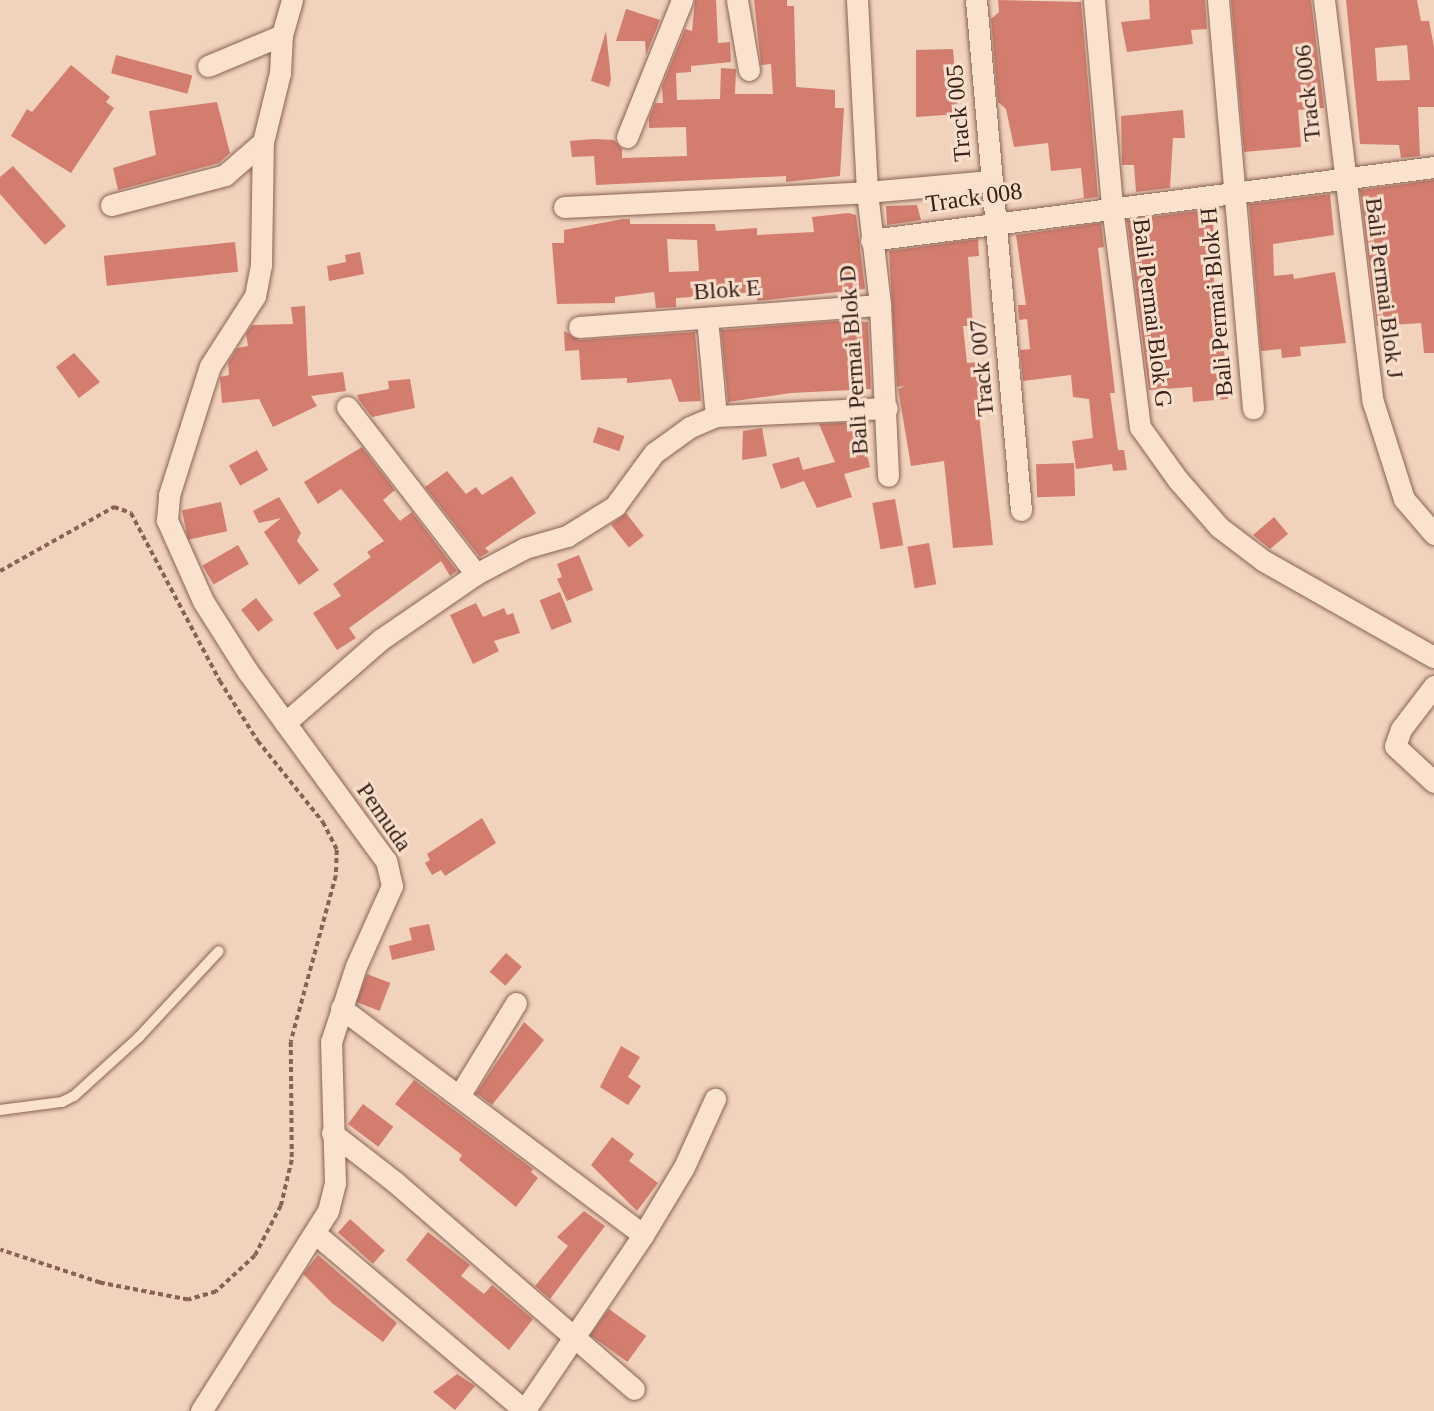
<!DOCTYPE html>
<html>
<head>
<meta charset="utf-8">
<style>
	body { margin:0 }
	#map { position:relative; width:1434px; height:1411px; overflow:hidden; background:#f1d2bc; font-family:Georgia,serif }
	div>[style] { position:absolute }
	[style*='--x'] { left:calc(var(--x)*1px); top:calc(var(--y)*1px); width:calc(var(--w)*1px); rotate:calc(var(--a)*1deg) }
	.building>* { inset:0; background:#d27d6e; transform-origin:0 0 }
	.path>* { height:3.5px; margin-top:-1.75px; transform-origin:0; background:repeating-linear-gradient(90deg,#896254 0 5px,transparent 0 8.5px) }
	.roads { filter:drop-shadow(0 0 2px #896254) drop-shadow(0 0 2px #896254) }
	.service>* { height:10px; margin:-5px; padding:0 5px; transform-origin:5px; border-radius:5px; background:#fbe2cf }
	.minor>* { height:21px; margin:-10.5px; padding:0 10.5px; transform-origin:10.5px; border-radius:10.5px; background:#fbe2cf }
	span { translate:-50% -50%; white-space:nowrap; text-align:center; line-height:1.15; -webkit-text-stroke:6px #f8dfcc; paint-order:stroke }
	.street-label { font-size:24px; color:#37201a }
</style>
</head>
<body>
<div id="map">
	<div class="building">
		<i style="clip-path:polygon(695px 0,716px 0,718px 43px,730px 42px,731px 62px,691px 66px,691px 72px,676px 73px,677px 100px,720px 99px,721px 68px,736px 69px,735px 94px,773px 94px,771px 64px,761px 65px,754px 0,787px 0,787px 6px,794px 6px,796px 87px,835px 90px,835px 108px,844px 108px,840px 176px,786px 182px,786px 176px,596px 185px,594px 156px,572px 157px,570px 141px,594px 139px,614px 140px,622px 149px,622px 158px,687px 156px,686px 127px,649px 128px,649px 118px,655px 103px,663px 103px,662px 86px,685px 29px,692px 31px)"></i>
		<i style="clip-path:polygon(998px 0,1081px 2px,1098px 197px,1061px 202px,1084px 198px,1081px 168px,1051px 171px,1048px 143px,1014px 147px,1006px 109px,998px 102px,991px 19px,999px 12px)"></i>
		<i style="clip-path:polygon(1149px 0,1205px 0,1207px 29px,1191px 30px,1193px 44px,1127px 52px,1121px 22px,1150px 19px)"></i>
		<i style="clip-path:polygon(1231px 0,1311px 0,1324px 108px,1298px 110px,1301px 147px,1244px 152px)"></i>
		<i style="clip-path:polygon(evenodd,1346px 0,1417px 0,1421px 21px,1429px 21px,1434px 47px,1434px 107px,1418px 107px,1420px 156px,1401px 158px,1399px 145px,1360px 144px,1346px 0,1407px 45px,1410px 80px,1377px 81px,1375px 48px,1407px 45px)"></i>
		<i style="clip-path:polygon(626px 9px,660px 20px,646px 55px,645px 41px,616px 41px)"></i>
		<i style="clip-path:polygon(606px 31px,611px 79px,609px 87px,591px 81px)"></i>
		<i style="clip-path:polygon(953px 49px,958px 114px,916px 117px,916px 50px)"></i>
		<i style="left:116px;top:55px;width:79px;height:19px;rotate:15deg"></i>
		<i style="clip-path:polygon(71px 65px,110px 97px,106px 102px,114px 108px,71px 173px,11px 136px,27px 109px,32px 112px)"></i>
		<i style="clip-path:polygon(217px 102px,230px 153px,219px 163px,118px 190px,113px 168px,156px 155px,149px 111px)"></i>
		<i style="clip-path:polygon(1183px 110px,1185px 138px,1173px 138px,1170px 188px,1136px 192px,1134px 165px,1122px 165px,1121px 116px)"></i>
		<i style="clip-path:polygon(13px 166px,66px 226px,45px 245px,0 194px,0 177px)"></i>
		<i style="clip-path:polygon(1434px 180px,1434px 353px,1424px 353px,1421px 323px,1377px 326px,1360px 190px)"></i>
		<i style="clip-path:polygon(1330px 194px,1334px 235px,1273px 244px,1274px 276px,1293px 274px,1294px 279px,1335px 272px,1346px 343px,1300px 347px,1301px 356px,1282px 358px,1281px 349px,1261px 351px,1249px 204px)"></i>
		<i style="clip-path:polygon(917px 205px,921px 220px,887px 225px,886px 206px)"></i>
		<i style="clip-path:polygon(1213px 209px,1214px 291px,1219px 291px,1228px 399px,1193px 402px,1192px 387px,1149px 390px,1127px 220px)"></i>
		<i style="clip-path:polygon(evenodd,848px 213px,856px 215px,865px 289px,758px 301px,755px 293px,676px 298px,676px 307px,656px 308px,654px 292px,615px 297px,615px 303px,557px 304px,552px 243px,564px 243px,564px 230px,623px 219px,630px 219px,630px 224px,715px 224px,716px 231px,757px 228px,757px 235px,814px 232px,812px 217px,848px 213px,667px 239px,697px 240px,699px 271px,669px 272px,667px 239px)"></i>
		<i style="clip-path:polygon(1101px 223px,1104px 247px,1098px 248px,1115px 393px,1110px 393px,1118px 450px,1124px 450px,1127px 470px,1113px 471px,1112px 464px,1076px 469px,1072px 441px,1093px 438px,1089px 399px,1073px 397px,1071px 375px,1023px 381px,1020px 350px,1030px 349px,1027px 319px,1019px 320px,1018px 305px,1026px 305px,1016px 235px)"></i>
		<i style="clip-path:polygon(978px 239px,979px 256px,968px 257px,973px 326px,963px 326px,967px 363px,978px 362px,979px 369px,984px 414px,979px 414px,993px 545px,953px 548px,944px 461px,911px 466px,898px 389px,905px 386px,897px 387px,889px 251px)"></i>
		<i style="left:235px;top:242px;width:30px;height:132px;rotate:84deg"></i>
		<i style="clip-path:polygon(360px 252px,364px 274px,329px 281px,327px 266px,346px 262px,345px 255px)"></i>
		<i style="clip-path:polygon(305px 306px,308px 376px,343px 372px,346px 391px,311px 396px,317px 406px,273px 427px,259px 399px,222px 403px,220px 377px,229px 375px,228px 363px,237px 348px,248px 346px,246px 334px,252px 325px,293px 324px,291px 307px)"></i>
		<i style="clip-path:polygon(838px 321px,868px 322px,871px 389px,791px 393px,728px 402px,721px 330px)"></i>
		<i style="clip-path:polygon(564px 331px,580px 340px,695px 332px,701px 401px,679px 402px,671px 379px,627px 383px,627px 378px,581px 380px,579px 350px,565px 351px)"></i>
		<i style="clip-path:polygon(74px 353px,100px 382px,79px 398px,56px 367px)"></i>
		<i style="clip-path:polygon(410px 379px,415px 408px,372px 417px,359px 400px,357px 395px,389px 389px,388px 381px)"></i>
		<i style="clip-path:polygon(859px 422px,870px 467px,844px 474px,852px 497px,817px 508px,804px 481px,781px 489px,772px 464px,799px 457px,803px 470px,835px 462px,819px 424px)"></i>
		<i style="left:598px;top:427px;width:28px;height:16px;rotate:19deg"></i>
		<i style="clip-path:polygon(762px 428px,767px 456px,742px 460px,743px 431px)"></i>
		<i style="clip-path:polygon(362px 447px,395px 490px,383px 500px,400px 521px,412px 512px,457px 571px,450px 576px,441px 561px,349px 628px,356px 638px,337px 650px,313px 613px,341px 596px,333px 584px,371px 557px,367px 552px,384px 541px,341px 489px,318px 504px,304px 482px)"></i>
		<i style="left:257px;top:450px;width:23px;height:32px;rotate:61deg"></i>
		<i style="left:1074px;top:463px;width:33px;height:38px;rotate:88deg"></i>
		<i style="clip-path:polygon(447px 471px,466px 494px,476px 487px,482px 495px,512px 476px,536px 513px,485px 548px,489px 552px,480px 557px,425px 487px)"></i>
		<i style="clip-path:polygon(279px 497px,301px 533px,297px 541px,319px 570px,299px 585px,264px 532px,281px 518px,259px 523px,253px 511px)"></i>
		<i style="left:895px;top:499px;width:47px;height:23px;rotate:80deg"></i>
		<i style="left:221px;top:502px;width:30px;height:40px;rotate:78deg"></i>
		<i style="left:626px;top:513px;width:29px;height:19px;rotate:52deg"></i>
		<i style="clip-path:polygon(1274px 517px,1288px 534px,1270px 549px,1253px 535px)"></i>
		<i style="left:929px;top:543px;width:42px;height:22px;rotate:80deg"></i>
		<i style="left:238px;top:545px;width:22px;height:41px;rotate:60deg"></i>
		<i style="clip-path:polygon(579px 555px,593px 590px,567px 601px,557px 579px,562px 577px,557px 564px)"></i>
		<i style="left:560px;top:592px;width:32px;height:22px;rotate:68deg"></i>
		<i style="left:256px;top:598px;width:28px;height:19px;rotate:52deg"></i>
		<i style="clip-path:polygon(476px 603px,483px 617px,504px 608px,507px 615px,513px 613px,520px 633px,494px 641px,499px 651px,473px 664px,450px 615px)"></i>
		<i style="clip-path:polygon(482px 818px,496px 843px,445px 876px,441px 870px,432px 875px,425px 863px,430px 860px,427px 854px)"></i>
		<i style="clip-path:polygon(429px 924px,435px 950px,392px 960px,389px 946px,412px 940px,409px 928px)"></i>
		<i style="left:506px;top:953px;width:21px;height:25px;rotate:41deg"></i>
		<i style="left:367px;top:974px;width:25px;height:30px;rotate:21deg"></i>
		<i style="clip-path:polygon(524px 1022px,544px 1040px,492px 1105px,476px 1093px)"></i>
		<i style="clip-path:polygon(621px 1046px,640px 1057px,628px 1077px,641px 1086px,628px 1105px,600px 1087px)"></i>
		<i style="clip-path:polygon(414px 1080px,533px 1169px,531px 1172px,538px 1178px,516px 1207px,459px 1160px,462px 1155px,395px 1104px)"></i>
		<i style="left:363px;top:1104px;width:38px;height:25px;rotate:37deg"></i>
		<i style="clip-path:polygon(612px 1137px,634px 1154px,629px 1161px,658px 1183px,637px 1211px,591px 1165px)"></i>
		<i style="clip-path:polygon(584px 1211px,605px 1226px,550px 1299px,535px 1286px,568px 1246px,557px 1237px)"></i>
		<i style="left:350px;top:1219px;width:47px;height:18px;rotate:42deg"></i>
		<i style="clip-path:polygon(428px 1232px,470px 1265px,461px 1276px,484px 1294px,492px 1285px,533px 1319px,509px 1350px,406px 1260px)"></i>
		<i style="clip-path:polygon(318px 1255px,397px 1323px,383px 1342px,332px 1303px,303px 1274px)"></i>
		<i style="left:609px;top:1309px;width:46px;height:32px;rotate:36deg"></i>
		<i style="clip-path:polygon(457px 1374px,475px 1386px,455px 1410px,433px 1392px)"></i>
	</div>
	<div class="path">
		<i style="--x:0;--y:571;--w:131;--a:-29.3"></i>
		<i style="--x:114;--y:507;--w:18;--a:19"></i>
		<i style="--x:131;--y:513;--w:190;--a:62.1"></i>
		<i style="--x:220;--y:681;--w:71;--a:57.7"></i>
		<i style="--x:258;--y:741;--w:104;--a:51.3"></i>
		<i style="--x:323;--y:822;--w:31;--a:63"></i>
		<i style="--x:337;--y:850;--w:26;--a:92"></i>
		<i style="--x:336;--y:876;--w:172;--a:105.2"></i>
		<i style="--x:291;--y:1042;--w:118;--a:89.5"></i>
		<i style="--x:292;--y:1160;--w:47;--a:103.4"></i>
		<i style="--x:281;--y:1206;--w:56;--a:117.5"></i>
		<i style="--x:255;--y:1256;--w:53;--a:137.3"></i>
		<i style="--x:216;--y:1292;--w:29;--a:164"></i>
		<i style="--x:188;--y:1300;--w:90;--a:-169.1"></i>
		<i style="--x:100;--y:1283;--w:105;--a:-161.7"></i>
	</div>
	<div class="roads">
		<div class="service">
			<i style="--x:0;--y:1110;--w:63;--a:-7.4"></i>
			<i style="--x:62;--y:1102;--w:13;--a:-27"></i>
			<i style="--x:74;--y:1096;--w:88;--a:-42.2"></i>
			<i style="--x:139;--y:1037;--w:117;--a:-47.1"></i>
		</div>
		<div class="minor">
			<i style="--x:737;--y:0;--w:71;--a:80.3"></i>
			<i style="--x:857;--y:0;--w:192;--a:87"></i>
			<i style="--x:867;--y:192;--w:124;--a:-5.1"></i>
			<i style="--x:976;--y:0;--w:512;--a:84.96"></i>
			<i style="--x:1094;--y:0;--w:207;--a:85"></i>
			<i style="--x:1112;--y:206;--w:223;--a:82.8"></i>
			<i style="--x:1140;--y:427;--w:65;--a:54.4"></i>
			<i style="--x:1178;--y:480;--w:62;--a:48.9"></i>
			<i style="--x:1219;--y:527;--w:56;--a:37.1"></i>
			<i style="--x:1264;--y:561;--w:195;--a:29.5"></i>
			<i style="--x:1218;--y:0;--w:410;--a:85.1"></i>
			<i style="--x:1324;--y:0;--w:405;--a:83.1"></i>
			<i style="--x:1373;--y:402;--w:102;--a:72.3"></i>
			<i style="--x:1404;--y:499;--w:46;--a:49.4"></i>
			<i style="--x:208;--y:66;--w:80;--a:-22.7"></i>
			<i style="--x:627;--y:137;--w:148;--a:-68.1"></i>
			<i style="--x:111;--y:205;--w:118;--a:-14.7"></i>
			<i style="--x:225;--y:175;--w:50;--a:-41"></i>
			<i style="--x:564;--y:207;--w:303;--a:-2.8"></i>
			<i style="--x:867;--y:192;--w:114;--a:83.4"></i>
			<i style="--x:880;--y:305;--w:171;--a:87.3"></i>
			<i style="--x:871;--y:240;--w:568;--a:-7.39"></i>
			<i style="--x:707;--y:318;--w:98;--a:84.8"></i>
			<i style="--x:579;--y:327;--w:302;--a:-4.2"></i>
			<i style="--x:347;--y:407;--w:211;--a:52.3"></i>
			<i style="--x:1434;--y:686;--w:54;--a:127.5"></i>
			<i style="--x:1401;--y:729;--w:18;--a:109"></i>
			<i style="--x:1395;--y:746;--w:53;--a:42.7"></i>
			<i style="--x:285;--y:723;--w:126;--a:-41.1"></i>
			<i style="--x:380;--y:640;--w:116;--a:-34.5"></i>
			<i style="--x:476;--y:574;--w:55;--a:-28"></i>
			<i style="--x:525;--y:548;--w:44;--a:-15.9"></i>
			<i style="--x:567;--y:536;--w:57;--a:-32"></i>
			<i style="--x:615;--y:506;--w:66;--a:-53.7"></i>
			<i style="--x:654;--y:453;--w:44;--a:-35.8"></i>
			<i style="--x:690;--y:427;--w:28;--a:-23"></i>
			<i style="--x:716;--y:416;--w:171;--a:-2.7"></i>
			<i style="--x:341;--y:1008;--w:378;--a:36.9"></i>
			<i style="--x:459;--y:1096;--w:109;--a:-58.5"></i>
			<i style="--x:332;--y:1133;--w:80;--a:37.9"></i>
			<i style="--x:395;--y:1182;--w:316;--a:40.9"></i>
			<i style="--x:317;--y:1235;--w:271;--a:40.2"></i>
			<i style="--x:201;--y:1411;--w:237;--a:-57.6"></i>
			<i style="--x:328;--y:1211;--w:29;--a:-76"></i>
			<i style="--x:335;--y:1183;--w:141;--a:-91.6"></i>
			<i style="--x:331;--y:1042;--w:80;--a:-71.8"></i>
			<i style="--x:356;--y:966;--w:88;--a:-65.8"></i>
			<i style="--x:392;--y:886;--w:26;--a:-103"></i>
			<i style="--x:386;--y:861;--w:234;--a:-126.1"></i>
			<i style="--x:248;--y:672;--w:84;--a:-122.4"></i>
			<i style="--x:203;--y:601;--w:89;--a:-114"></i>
			<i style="--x:167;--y:520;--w:25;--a:-85"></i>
			<i style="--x:169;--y:495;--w:135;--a:-72.4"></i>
			<i style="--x:210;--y:366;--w:83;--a:-57.3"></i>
			<i style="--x:255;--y:296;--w:33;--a:-79"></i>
			<i style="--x:261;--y:264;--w:122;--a:-89.1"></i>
			<i style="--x:263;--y:142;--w:71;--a:-76.2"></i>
			<i style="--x:280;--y:73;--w:38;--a:-87"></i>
			<i style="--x:282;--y:35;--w:36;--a:-74"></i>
			<i style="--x:524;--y:1411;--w:212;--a:-55.9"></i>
			<i style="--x:643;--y:1235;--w:79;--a:-58.9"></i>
			<i style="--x:684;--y:1167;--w:75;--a:-65.5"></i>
		</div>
	</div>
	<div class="street-label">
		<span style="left:1308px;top:93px;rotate:-96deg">Track 006</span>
		<span style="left:959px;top:113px;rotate:-95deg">Track 005</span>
		<span style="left:974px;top:198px;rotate:-8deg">Track 008</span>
		<span style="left:1384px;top:288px;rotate:83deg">Bali Permai Blok J</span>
		<span style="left:727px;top:290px;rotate:-4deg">Blok E</span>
		<span style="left:1217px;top:302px;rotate:-95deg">Bali Permai Blok H</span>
		<span style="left:1152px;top:313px;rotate:83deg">Bali Permai Blok G</span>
		<span style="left:854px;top:360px;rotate:-94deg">Bali Permai Blok D</span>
		<span style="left:982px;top:368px;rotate:-95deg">Track 007</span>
		<span style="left:384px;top:817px;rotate:55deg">Pemuda</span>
	</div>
</div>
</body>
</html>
